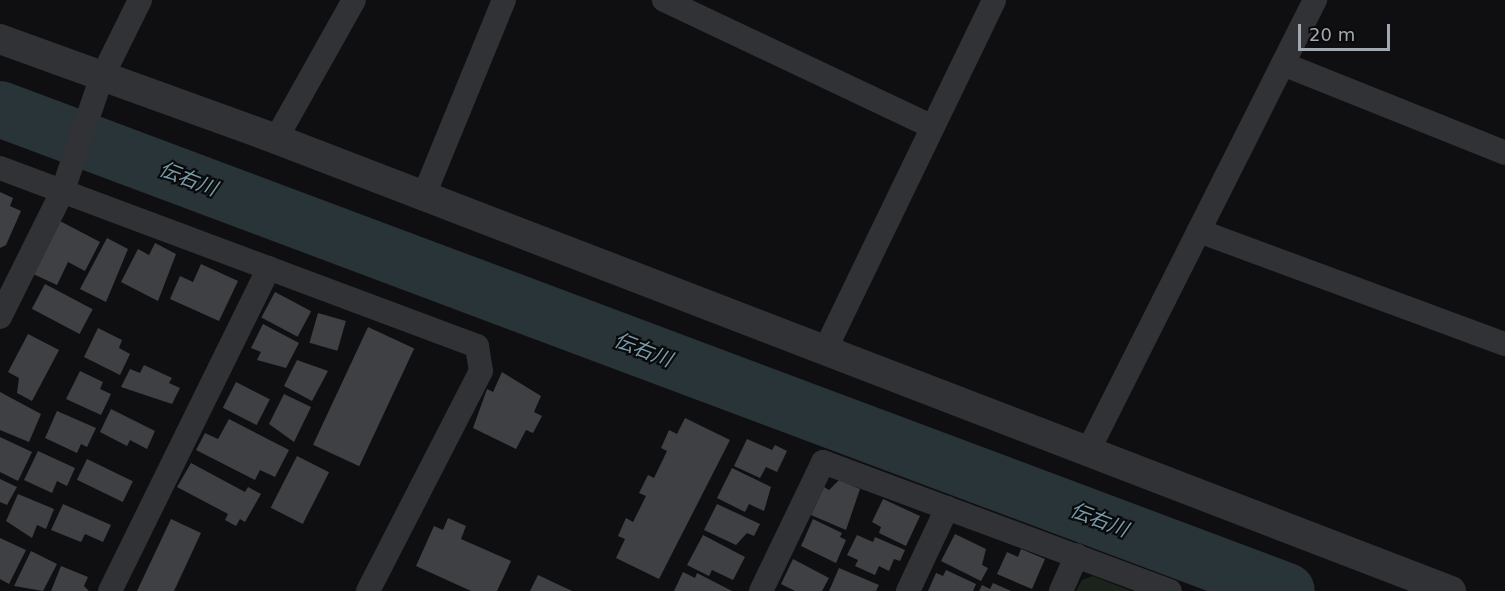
<!DOCTYPE html>
<html>
<head>
<meta charset="utf-8">
<style>
	body { margin:0 }
	#map { position:relative; width:1505px; height:591px; overflow:hidden; background:#0f0f11; font-family:"DejaVu Sans","Noto Sans JP",sans-serif }
	div>[style] { position:absolute }
	[style*='--x'] { left:calc(var(--x)*1px); top:calc(var(--y)*1px); width:calc(var(--w)*1px); rotate:calc(var(--a)*1deg) }
	.green>* { inset:0; background:#1c231c }
	.river>* { height:56px; margin:-28px; padding:0 28px; transform-origin:28px; border-radius:28px; background:#293438 }
	.building>* { inset:0; background:#3e4044; transform-origin:0 0 }
	.minor>* { height:24px; margin:-12px; padding:0 12px; transform-origin:12px; border-radius:12px; background:#303235 }
	.tertiary>* { height:30px; margin:-15px; padding:0 15px; transform-origin:15px; border-radius:15px; background:#303235 }
	span { translate:-50% -50%; white-space:nowrap; text-align:center; line-height:1.15; -webkit-text-stroke:4.5px #0a0a0b; paint-order:stroke }
	.water-label { font-size:20px; color:#789cac; font-style:italic }
	.scale { position:absolute; left:1298px; top:24px; width:92px; height:27px; box-sizing:border-box; border:3px solid #a1a8b1; border-top:0; padding-left:8px; font-size:18px; line-height:21px; white-space:nowrap; color:#a1a8b1; -webkit-text-stroke:4px #0a0a0b; paint-order:stroke }
</style>
</head>
<body>
<div id="map">
	<div class="green">
		<i style="clip-path:polygon(1093px 576px,1131px 591px,1076px 591px,1082px 580px)"></i>
	</div>
	<div class="river">
		<i style="--x:0;--y:109;--w:1374;--a:20.53"></i>
	</div>
	<div class="building">
		<i style="clip-path:polygon(0 192px,13px 198px,10px 206px,21px 211px,6px 245px,0 248px)"></i>
		<i style="clip-path:polygon(58px 220px,100px 242px,85px 271px,68px 262px,57px 285px,31px 273px)"></i>
		<i style="clip-path:polygon(107px 238px,128px 249px,106px 302px,80px 289px)"></i>
		<i style="clip-path:polygon(155px 243px,176px 254px,158px 301px,121px 282px,138px 249px,149px 255px)"></i>
		<i style="clip-path:polygon(201px 264px,238px 281px,219px 321px,170px 299px,180px 276px,193px 282px)"></i>
		<i style="left:45px;top:284px;width:54px;height:28px;rotate:28deg"></i>
		<i style="left:275px;top:292px;width:41px;height:29px;rotate:28deg"></i>
		<i style="left:318px;top:313px;width:29px;height:31px;rotate:16deg"></i>
		<i style="clip-path:polygon(263px 324px,299px 343px,286px 368px,257px 360px,261px 352px,251px 348px)"></i>
		<i style="left:368px;top:327px;width:51px;height:130px;rotate:25deg"></i>
		<i style="clip-path:polygon(98px 328px,122px 340px,119px 348px,130px 354px,120px 375px,84px 357px)"></i>
		<i style="clip-path:polygon(28px 334px,59px 350px,32px 401px,17px 393px,19px 378px,8px 372px)"></i>
		<i style="clip-path:polygon(297px 360px,328px 371px,312px 401px,284px 386px)"></i>
		<i style="clip-path:polygon(144px 365px,172px 378px,169px 383px,180px 388px,172px 404px,121px 387px,130px 369px,140px 373px)"></i>
		<i style="clip-path:polygon(80px 371px,103px 382px,100px 389px,111px 394px,101px 415px,66px 399px)"></i>
		<i style="clip-path:polygon(502px 372px,541px 396px,534px 412px,542px 416px,533px 433px,526px 430px,516px 449px,473px 428px,487px 389px,493px 392px)"></i>
		<i style="left:236px;top:382px;width:38px;height:29px;rotate:27deg"></i>
		<i style="clip-path:polygon(0 392px,41px 414px,29px 442px,0 430px)"></i>
		<i style="clip-path:polygon(284px 394px,311px 407px,294px 442px,269px 424px)"></i>
		<i style="clip-path:polygon(111px 409px,155px 431px,147px 449px,130px 440px,127px 446px,100px 432px)"></i>
		<i style="clip-path:polygon(57px 411px,96px 428px,87px 447px,81px 444px,77px 453px,45px 438px)"></i>
		<i style="clip-path:polygon(685px 418px,730px 440px,659px 579px,616px 558px,625px 539px,618px 536px,626px 518px,633px 522px,646px 496px,639px 493px,648px 475px,654px 478px,667px 451px,661px 448px,669px 430px,677px 434px)"></i>
		<i style="clip-path:polygon(229px 419px,289px 450px,275px 477px,260px 470px,255px 480px,196px 450px,205px 433px,218px 439px)"></i>
		<i style="clip-path:polygon(0 437px,32px 452px,18px 481px,0 472px)"></i>
		<i style="clip-path:polygon(747px 439px,772px 450px,775px 445px,787px 451px,777px 472px,766px 467px,760px 478px,734px 466px)"></i>
		<i style="clip-path:polygon(38px 451px,75px 468px,67px 486px,57px 481px,52px 493px,24px 480px)"></i>
		<i style="left:297px;top:456px;width:36px;height:58px;rotate:27deg"></i>
		<i style="left:87px;top:459px;width:51px;height:23px;rotate:26deg"></i>
		<i style="clip-path:polygon(191px 463px,245px 492px,248px 487px,261px 494px,245px 522px,240px 519px,236px 526px,225px 520px,228px 514px,177px 487px)"></i>
		<i style="clip-path:polygon(732px 468px,771px 487px,764px 511px,749px 504px,745px 512px,717px 498px)"></i>
		<i style="clip-path:polygon(0 479px,17px 487px,7px 505px,0 502px)"></i>
		<i style="clip-path:polygon(839px 480px,860px 489px,846px 530px,811px 515px,824px 487px,829px 490px)"></i>
		<i style="clip-path:polygon(18px 494px,54px 509px,46px 529px,37px 525px,32px 538px,6px 521px)"></i>
		<i style="clip-path:polygon(883px 499px,920px 516px,906px 546px,879px 533px,881px 527px,872px 522px)"></i>
		<i style="clip-path:polygon(63px 504px,111px 525px,103px 542px,85px 534px,81px 542px,51px 530px)"></i>
		<i style="clip-path:polygon(717px 504px,760px 524px,754px 536px,747px 533px,736px 545px,704px 530px)"></i>
		<i style="clip-path:polygon(448px 518px,466px 526px,461px 539px,511px 561px,497px 591px,471px 591px,416px 566px,434px 526px,443px 530px)"></i>
		<i style="clip-path:polygon(171px 519px,201px 533px,174px 591px,137px 591px)"></i>
		<i style="clip-path:polygon(813px 519px,842px 533px,840px 537px,846px 540px,836px 563px,801px 546px)"></i>
		<i style="clip-path:polygon(955px 534px,986px 549px,982px 565px,988px 568px,981px 581px,941px 561px)"></i>
		<i style="clip-path:polygon(703px 535px,745px 557px,733px 580px,712px 570px,709px 576px,687px 565px)"></i>
		<i style="clip-path:polygon(857px 535px,873px 542px,875px 537px,905px 550px,900px 561px,894px 559px,889px 571px,879px 566px,875px 575px,855px 566px,858px 560px,847px 555px)"></i>
		<i style="clip-path:polygon(0 538px,26px 550px,9px 584px,0 579px)"></i>
		<i style="clip-path:polygon(1021px 549px,1045px 559px,1032px 589px,997px 574px,1007px 552px,1018px 557px)"></i>
		<i style="clip-path:polygon(31px 551px,57px 564px,43px 591px,14px 586px)"></i>
		<i style="clip-path:polygon(793px 559px,829px 578px,822px 591px,795px 591px,781px 584px)"></i>
		<i style="clip-path:polygon(61px 566px,88px 577px,84px 586px,89px 591px,51px 591px)"></i>
		<i style="clip-path:polygon(839px 568px,879px 585px,876px 591px,829px 591px)"></i>
		<i style="clip-path:polygon(946px 570px,976px 584px,973px 591px,928px 591px,936px 573px,943px 576px)"></i>
		<i style="clip-path:polygon(683px 572px,695px 578px,697px 573px,732px 591px,674px 591px)"></i>
		<i style="clip-path:polygon(538px 575px,572px 591px,530px 591px)"></i>
		<i style="clip-path:polygon(993px 583px,1011px 591px,979px 591px,982px 585px,990px 589px)"></i>
	</div>
	<div class="minor">
		<i style="--x:664;--y:0;--w:297;--a:25.3"></i>
		<i style="--x:1283;--y:64;--w:239;--a:21.8"></i>
		<i style="--x:276;--y:139;--w:159;--a:-60.7"></i>
		<i style="--x:0;--y:168;--w:509;--a:20.46"></i>
		<i style="--x:477;--y:346;--w:25;--a:81"></i>
		<i style="--x:481;--y:371;--w:247;--a:117.2"></i>
		<i style="--x:424;--y:195;--w:211;--a:-67.7"></i>
		<i style="--x:1199;--y:231;--w:326;--a:20.3"></i>
		<i style="--x:0;--y:317;--w:142;--a:-63.6"></i>
		<i style="--x:63;--y:190;--w:117;--a:-71.1"></i>
		<i style="--x:101;--y:79;--w:88;--a:-63.7"></i>
		<i style="--x:826;--y:348;--w:386;--a:-64.2"></i>
		<i style="--x:1089;--y:449;--w:503;--a:-63.28"></i>
		<i style="--x:110;--y:591;--w:360;--a:-63.8"></i>
		<i style="--x:761;--y:591;--w:143;--a:-64.3"></i>
		<i style="--x:823;--y:462;--w:370;--a:20.4"></i>
		<i style="--x:908;--y:591;--w:92;--a:-64.8"></i>
		<i style="--x:1061;--y:591;--w:39;--a:-66"></i>
	</div>
	<div class="tertiary">
		<i style="--x:0;--y:39;--w:294;--a:19.9"></i>
		<i style="--x:276;--y:139;--w:1259;--a:21.04"></i>
	</div>
	<div class="water-label">
		<span style="left:188px;top:179px;rotate:21deg">伝右川</span>
		<span style="left:643px;top:350px;rotate:21deg">伝右川</span>
		<span style="left:1099px;top:520px;rotate:21deg">伝右川</span>
	</div>
	<div class="scale">20 m</div>
</div>
</body>
</html>
